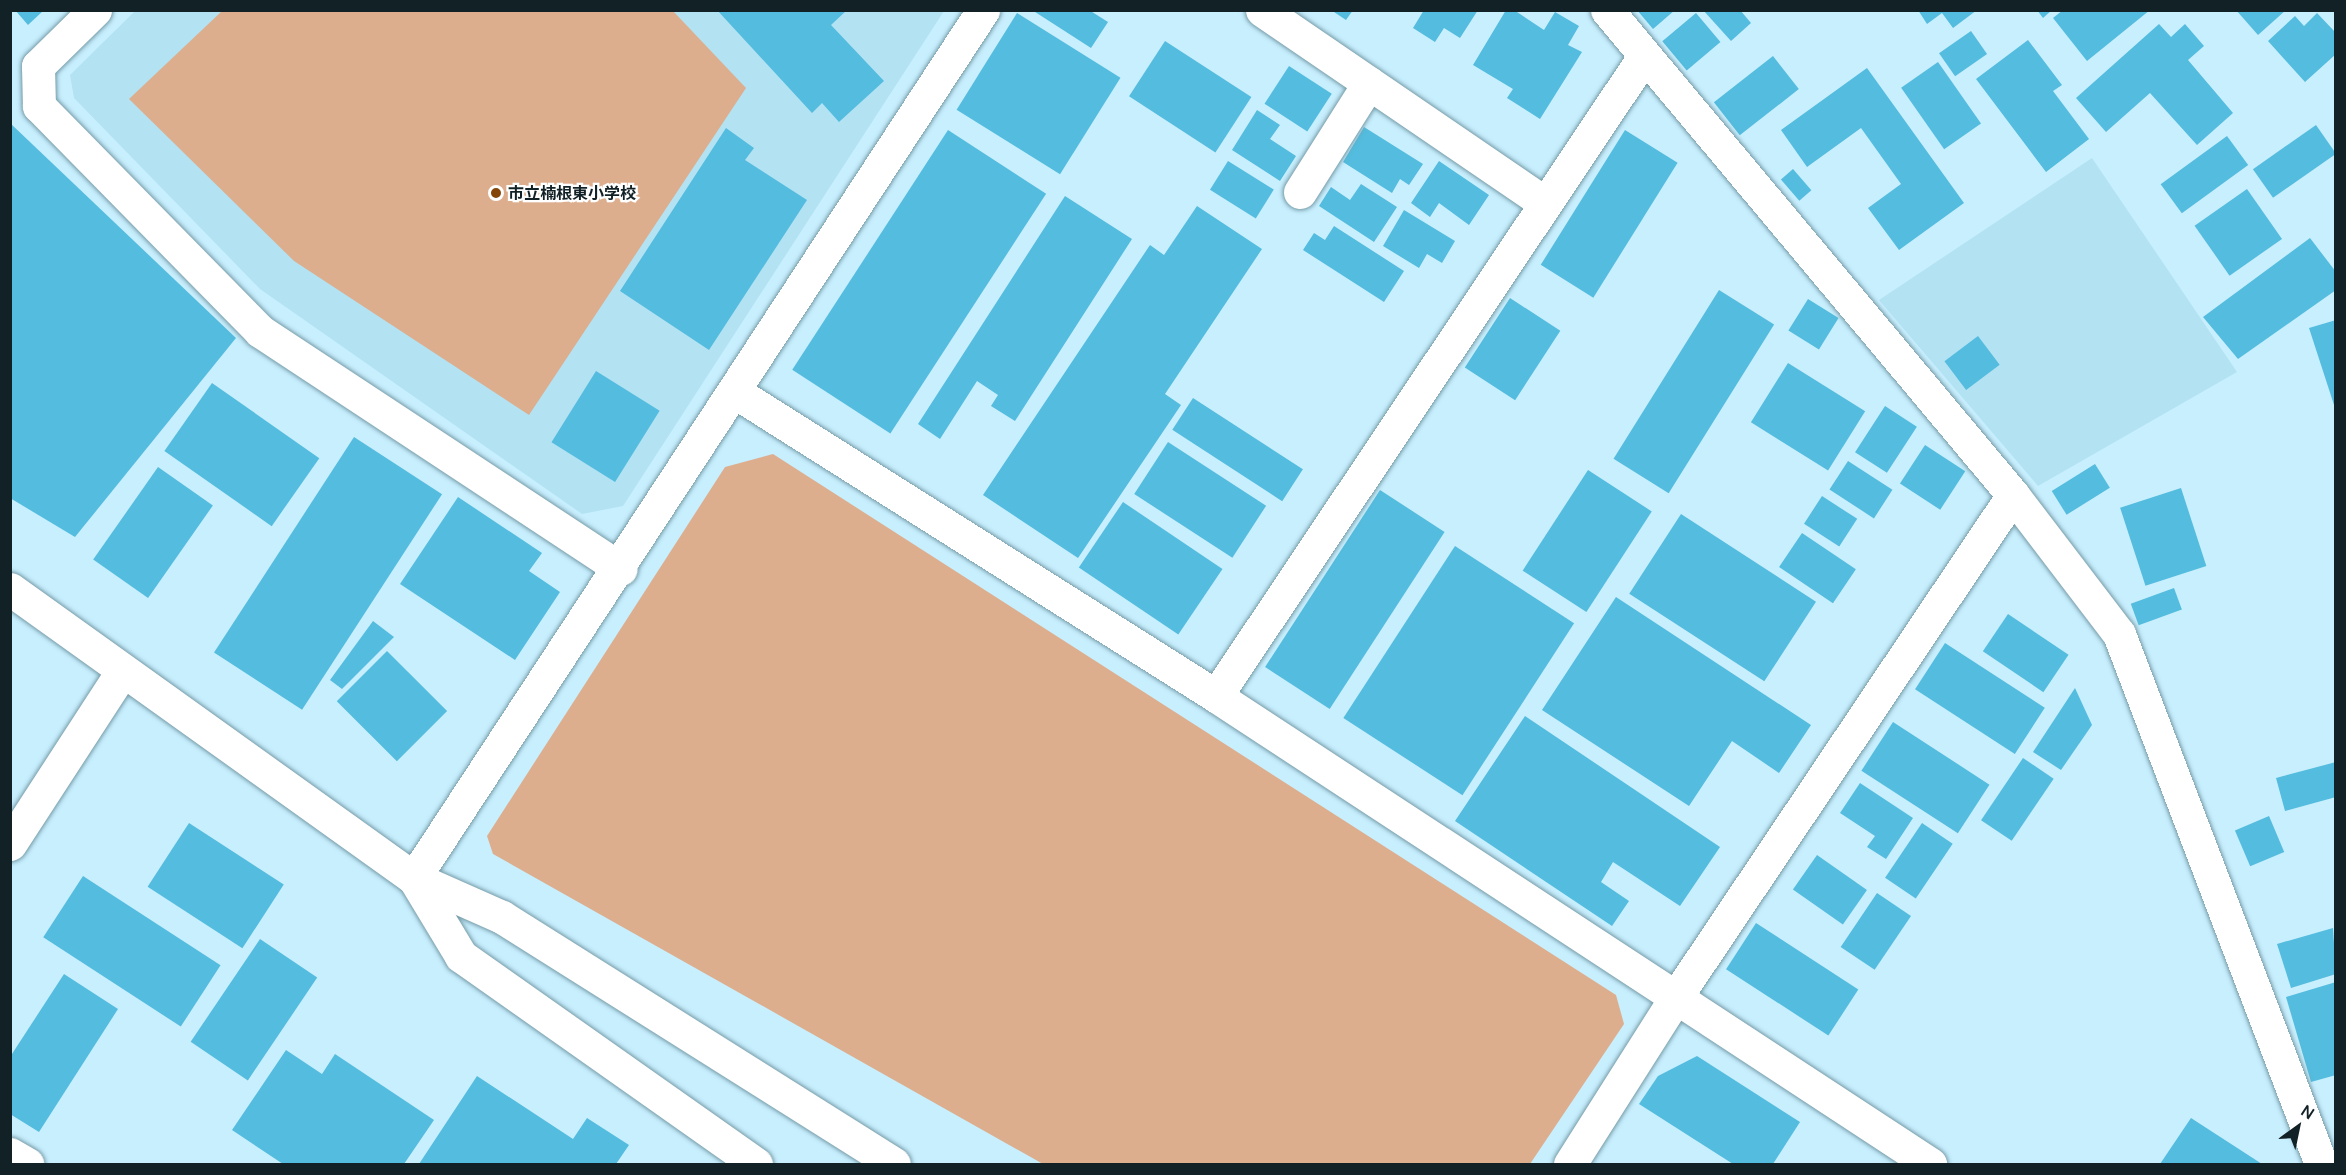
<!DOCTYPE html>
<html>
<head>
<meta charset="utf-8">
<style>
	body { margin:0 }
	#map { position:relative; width:2346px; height:1175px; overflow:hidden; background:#c8effe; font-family:Manrope,"Noto Sans JP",sans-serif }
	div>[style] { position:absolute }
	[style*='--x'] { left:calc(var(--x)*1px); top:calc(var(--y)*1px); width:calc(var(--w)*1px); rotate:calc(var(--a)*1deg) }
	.built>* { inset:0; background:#b3e2f3 }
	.green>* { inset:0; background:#dcae8e }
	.building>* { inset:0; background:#54bcde; transform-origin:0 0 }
	.roads { filter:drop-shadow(0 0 2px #769ba8) drop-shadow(0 0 2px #769ba8) }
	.minor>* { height:33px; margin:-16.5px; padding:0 16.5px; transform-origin:16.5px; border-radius:16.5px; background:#fff }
	.dots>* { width:16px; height:16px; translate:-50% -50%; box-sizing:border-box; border:3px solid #fff; border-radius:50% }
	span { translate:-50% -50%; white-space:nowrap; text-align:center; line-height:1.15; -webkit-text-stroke:4.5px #fff; paint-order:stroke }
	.poi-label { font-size:16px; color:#122126; font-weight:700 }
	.left { translate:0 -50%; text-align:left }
	.frame { position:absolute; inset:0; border:12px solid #122126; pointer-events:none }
	.north { position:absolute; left:2268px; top:1097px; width:60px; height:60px; -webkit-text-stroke:4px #fff; paint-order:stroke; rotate:33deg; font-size:16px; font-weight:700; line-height:24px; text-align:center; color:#122126 }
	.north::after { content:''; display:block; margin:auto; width:21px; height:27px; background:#122126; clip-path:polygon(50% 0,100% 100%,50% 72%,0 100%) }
</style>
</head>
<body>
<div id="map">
	<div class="built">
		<i style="clip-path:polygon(135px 11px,944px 11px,623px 506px,582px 514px,260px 289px,74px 98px,70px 75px)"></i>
		<i style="clip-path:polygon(2092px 158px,2237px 372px,2038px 486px,1879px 300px)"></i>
	</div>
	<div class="green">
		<i style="clip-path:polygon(222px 11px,673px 11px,746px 88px,529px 415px,294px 261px,129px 99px)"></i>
		<i style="clip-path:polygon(773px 454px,1616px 995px,1624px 1024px,1530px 1164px,1043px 1164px,493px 854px,487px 836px,725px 467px)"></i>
	</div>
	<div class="building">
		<i style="clip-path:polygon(15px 10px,44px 10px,28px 25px)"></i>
		<i style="clip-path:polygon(717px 10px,847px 10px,831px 25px,884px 81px,839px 122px,822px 103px,812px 113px)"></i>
		<i style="clip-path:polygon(1032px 10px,1089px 10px,1108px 22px,1091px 48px)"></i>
		<i style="clip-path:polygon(1331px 10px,1353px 10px,1346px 20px)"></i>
		<i style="clip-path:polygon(1424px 10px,1478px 10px,1460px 38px,1444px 28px,1435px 42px,1413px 28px)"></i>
		<i style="clip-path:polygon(1506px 10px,1514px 10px,1544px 30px,1555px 12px,1579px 26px,1568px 45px,1582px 52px,1540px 119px,1507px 98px,1513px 89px,1473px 65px)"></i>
		<i style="clip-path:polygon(1637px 10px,1675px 10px,1653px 29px)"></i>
		<i style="clip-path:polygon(1703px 10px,1740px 10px,1751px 23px,1731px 41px)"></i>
		<i style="clip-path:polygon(1918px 10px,1977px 10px,1953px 28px,1942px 13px,1927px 24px)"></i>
		<i style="clip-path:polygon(2037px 10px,2052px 10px,2043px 18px)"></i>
		<i style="clip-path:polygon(2063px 10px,2150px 10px,2087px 61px,2053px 18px)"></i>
		<i style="clip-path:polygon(2236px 10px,2286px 10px,2258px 35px)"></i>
		<i style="left:1017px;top:13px;width:122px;height:114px;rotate:32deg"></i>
		<i style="left:1696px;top:13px;width:38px;height:44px;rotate:50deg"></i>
		<i style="clip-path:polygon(2317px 13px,2336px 33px,2336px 54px,2305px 82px,2268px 41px,2295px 16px,2304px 26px)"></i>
		<i style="clip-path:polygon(2159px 24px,2171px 37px,2185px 24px,2204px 46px,2188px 60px,2233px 113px,2197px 145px,2150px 93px,2106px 132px,2076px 98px)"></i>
		<i style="left:1971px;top:31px;width:28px;height:39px;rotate:55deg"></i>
		<i style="clip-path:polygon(2028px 40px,2062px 85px,2053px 91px,2089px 139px,2046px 172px,1976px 79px)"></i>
		<i style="left:1165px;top:41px;width:103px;height:66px;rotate:33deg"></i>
		<i style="left:1773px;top:56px;width:42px;height:75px;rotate:52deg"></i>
		<i style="left:1938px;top:62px;width:75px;height:45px;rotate:55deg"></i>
		<i style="left:1289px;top:66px;width:51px;height:45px;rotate:33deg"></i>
		<i style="clip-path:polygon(1867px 68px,1964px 203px,1899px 250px,1868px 208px,1901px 184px,1861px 128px,1807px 167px,1781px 130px)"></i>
		<i style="clip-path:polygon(1257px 110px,1280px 125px,1270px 139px,1296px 156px,1280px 181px,1232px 150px)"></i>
		<i style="clip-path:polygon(10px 123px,236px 338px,75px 537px,10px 498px)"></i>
		<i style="left:2316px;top:125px;width:35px;height:77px;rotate:55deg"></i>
		<i style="clip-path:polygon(1364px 127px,1423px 164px,1409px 185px,1400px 179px,1392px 193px,1343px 162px)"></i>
		<i style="clip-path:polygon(726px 128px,754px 148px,745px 160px,807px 200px,709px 350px,620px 291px)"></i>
		<i style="left:948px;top:130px;width:117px;height:286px;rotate:33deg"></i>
		<i style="left:1625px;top:130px;width:62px;height:159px;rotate:32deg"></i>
		<i style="left:2227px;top:136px;width:36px;height:82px;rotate:54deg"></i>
		<i style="left:1228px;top:161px;width:54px;height:34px;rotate:32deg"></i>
		<i style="clip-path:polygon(1439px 161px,1489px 195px,1469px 225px,1439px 203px,1430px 217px,1411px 203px)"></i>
		<i style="left:1793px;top:169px;width:28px;height:16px;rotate:49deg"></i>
		<i style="clip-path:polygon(1361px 184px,1397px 207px,1374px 242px,1319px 206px,1331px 187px,1350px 200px)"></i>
		<i style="left:2247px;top:189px;width:61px;height:64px;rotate:55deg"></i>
		<i style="clip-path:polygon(1065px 196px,1132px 239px,1015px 421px,991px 406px,998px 395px,977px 381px,940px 439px,918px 424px)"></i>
		<i style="clip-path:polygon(1197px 206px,1262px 249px,1165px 394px,1181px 405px,1078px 558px,983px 495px,1150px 245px,1164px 255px)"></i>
		<i style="clip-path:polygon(1404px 210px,1455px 241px,1442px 263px,1427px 254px,1419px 268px,1383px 246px)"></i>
		<i style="clip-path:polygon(1334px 226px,1404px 271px,1384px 302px,1303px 250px,1314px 233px,1325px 240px)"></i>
		<i style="clip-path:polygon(2310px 238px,2336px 272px,2336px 290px,2238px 359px,2203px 317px)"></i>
		<i style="left:1719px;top:290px;width:65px;height:199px;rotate:32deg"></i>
		<i style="left:1510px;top:298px;width:60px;height:83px;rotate:33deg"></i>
		<i style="left:1808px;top:299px;width:36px;height:37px;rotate:32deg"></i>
		<i style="clip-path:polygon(2336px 320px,2336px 408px,2335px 408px,2309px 328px)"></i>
		<i style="left:1978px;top:336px;width:36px;height:42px;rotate:53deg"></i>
		<i style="left:1788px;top:363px;width:91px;height:70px;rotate:32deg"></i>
		<i style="left:596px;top:371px;width:75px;height:84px;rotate:32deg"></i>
		<i style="left:212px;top:383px;width:131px;height:83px;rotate:35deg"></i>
		<i style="left:1193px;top:398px;width:131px;height:38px;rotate:33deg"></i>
		<i style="left:1885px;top:406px;width:38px;height:55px;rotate:33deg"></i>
		<i style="left:354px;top:437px;width:105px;height:257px;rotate:33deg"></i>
		<i style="left:1168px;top:442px;width:117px;height:62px;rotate:33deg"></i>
		<i style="left:1925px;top:445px;width:48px;height:46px;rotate:33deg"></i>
		<i style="left:1848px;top:461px;width:53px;height:34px;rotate:33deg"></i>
		<i style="left:2095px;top:464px;width:28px;height:51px;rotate:58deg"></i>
		<i style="left:158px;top:467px;width:67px;height:113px;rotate:35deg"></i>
		<i style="left:1588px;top:470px;width:76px;height:120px;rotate:33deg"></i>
		<i style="left:2181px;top:488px;width:82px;height:64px;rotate:72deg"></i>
		<i style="left:1380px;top:490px;width:77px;height:211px;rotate:33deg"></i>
		<i style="left:1822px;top:496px;width:42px;height:33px;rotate:33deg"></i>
		<i style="clip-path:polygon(458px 497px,542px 553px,529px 571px,560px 592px,515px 660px,400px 584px)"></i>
		<i style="left:1123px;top:502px;width:120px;height:79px;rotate:34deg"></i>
		<i style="left:1681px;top:514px;width:161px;height:95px;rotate:33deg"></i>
		<i style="left:1802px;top:533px;width:65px;height:41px;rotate:34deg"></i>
		<i style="left:1455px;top:546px;width:142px;height:205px;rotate:33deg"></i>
		<i style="left:2174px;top:588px;width:23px;height:46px;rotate:70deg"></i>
		<i style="clip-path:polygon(1616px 597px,1811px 725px,1779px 773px,1732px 741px,1689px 806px,1542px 710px)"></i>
		<i style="left:2008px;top:614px;width:73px;height:45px;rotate:34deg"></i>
		<i style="clip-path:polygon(373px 621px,394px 637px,342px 689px,330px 680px)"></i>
		<i style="left:1945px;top:643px;width:119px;height:55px;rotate:33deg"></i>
		<i style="left:387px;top:651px;width:85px;height:71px;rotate:45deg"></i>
		<i style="clip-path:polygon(2075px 688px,2092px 725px,2061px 770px,2033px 752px)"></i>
		<i style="clip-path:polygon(1525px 716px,1720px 847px,1680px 906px,1613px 862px,1601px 882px,1629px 901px,1612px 926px,1455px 821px)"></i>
		<i style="left:1893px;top:722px;width:115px;height:58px;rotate:33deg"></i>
		<i style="left:2023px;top:758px;width:37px;height:75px;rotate:34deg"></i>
		<i style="clip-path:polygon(2336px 762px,2336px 797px,2285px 811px,2276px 778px)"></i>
		<i style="clip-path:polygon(1860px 783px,1913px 818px,1886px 859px,1867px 847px,1875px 836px,1840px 813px)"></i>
		<i style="left:2269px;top:816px;width:39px;height:37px;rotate:67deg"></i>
		<i style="left:189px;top:823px;width:113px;height:76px;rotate:33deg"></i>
		<i style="left:1922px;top:823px;width:37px;height:66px;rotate:34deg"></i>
		<i style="left:1817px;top:855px;width:61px;height:42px;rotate:35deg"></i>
		<i style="left:83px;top:876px;width:164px;height:73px;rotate:33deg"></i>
		<i style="left:1877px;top:893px;width:41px;height:65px;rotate:34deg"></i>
		<i style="left:1756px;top:923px;width:122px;height:55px;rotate:33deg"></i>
		<i style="clip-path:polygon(2333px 928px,2336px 974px,2291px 988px,2277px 944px)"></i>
		<i style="left:260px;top:939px;width:69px;height:124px;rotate:34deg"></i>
		<i style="clip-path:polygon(64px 974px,118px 1009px,39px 1132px,10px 1114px,10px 1057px)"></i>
		<i style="clip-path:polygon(2336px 982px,2336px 1075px,2311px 1082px,2286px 997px)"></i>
		<i style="clip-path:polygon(286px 1050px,322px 1074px,335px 1054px,434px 1120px,404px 1164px,283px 1164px,232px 1130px)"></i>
		<i style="clip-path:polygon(1697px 1056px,1800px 1122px,1773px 1164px,1733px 1164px,1639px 1104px,1658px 1076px)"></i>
		<i style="clip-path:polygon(477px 1076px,573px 1139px,587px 1118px,629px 1145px,616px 1164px,419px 1164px)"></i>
		<i style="clip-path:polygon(2191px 1118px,2262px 1164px,2160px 1164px)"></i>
	</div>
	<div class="roads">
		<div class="minor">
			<i style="--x:95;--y:10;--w:80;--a:135.5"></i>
			<i style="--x:38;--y:66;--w:40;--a:88.6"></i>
			<i style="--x:39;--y:106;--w:315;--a:45.5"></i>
			<i style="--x:260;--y:331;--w:432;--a:33.4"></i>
			<i style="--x:1262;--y:10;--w:343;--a:34.3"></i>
			<i style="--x:1607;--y:10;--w:633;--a:50.07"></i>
			<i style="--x:2013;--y:495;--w:175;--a:52.7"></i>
			<i style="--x:2119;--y:634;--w:567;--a:69.14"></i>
			<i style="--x:1300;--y:192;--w:129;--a:-57.7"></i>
			<i style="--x:735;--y:392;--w:569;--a:32.29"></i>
			<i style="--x:1216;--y:696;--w:854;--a:33.24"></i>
			<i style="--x:10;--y:589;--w:497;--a:35.6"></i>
			<i style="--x:414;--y:878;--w:96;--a:23.9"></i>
			<i style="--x:502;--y:917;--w:463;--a:32.2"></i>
			<i style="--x:1216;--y:696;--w:768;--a:-56.21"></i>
			<i style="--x:10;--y:844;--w:207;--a:-57"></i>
			<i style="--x:414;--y:878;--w:1038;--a:-56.75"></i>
			<i style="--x:414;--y:878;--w:91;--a:58.9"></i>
			<i style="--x:461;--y:956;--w:361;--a:35.2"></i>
			<i style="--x:10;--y:1154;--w:20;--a:30"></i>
			<i style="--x:1570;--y:1164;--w:194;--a:-57.6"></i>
			<i style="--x:1674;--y:1000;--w:608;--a:-56.13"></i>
		</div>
	</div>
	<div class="dots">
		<i style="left:496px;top:193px;background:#844506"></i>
	</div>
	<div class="poi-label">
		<span class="left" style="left:508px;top:193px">市立楠根東小学校</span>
	</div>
	<div class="frame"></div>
	<div class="north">N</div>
</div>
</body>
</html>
